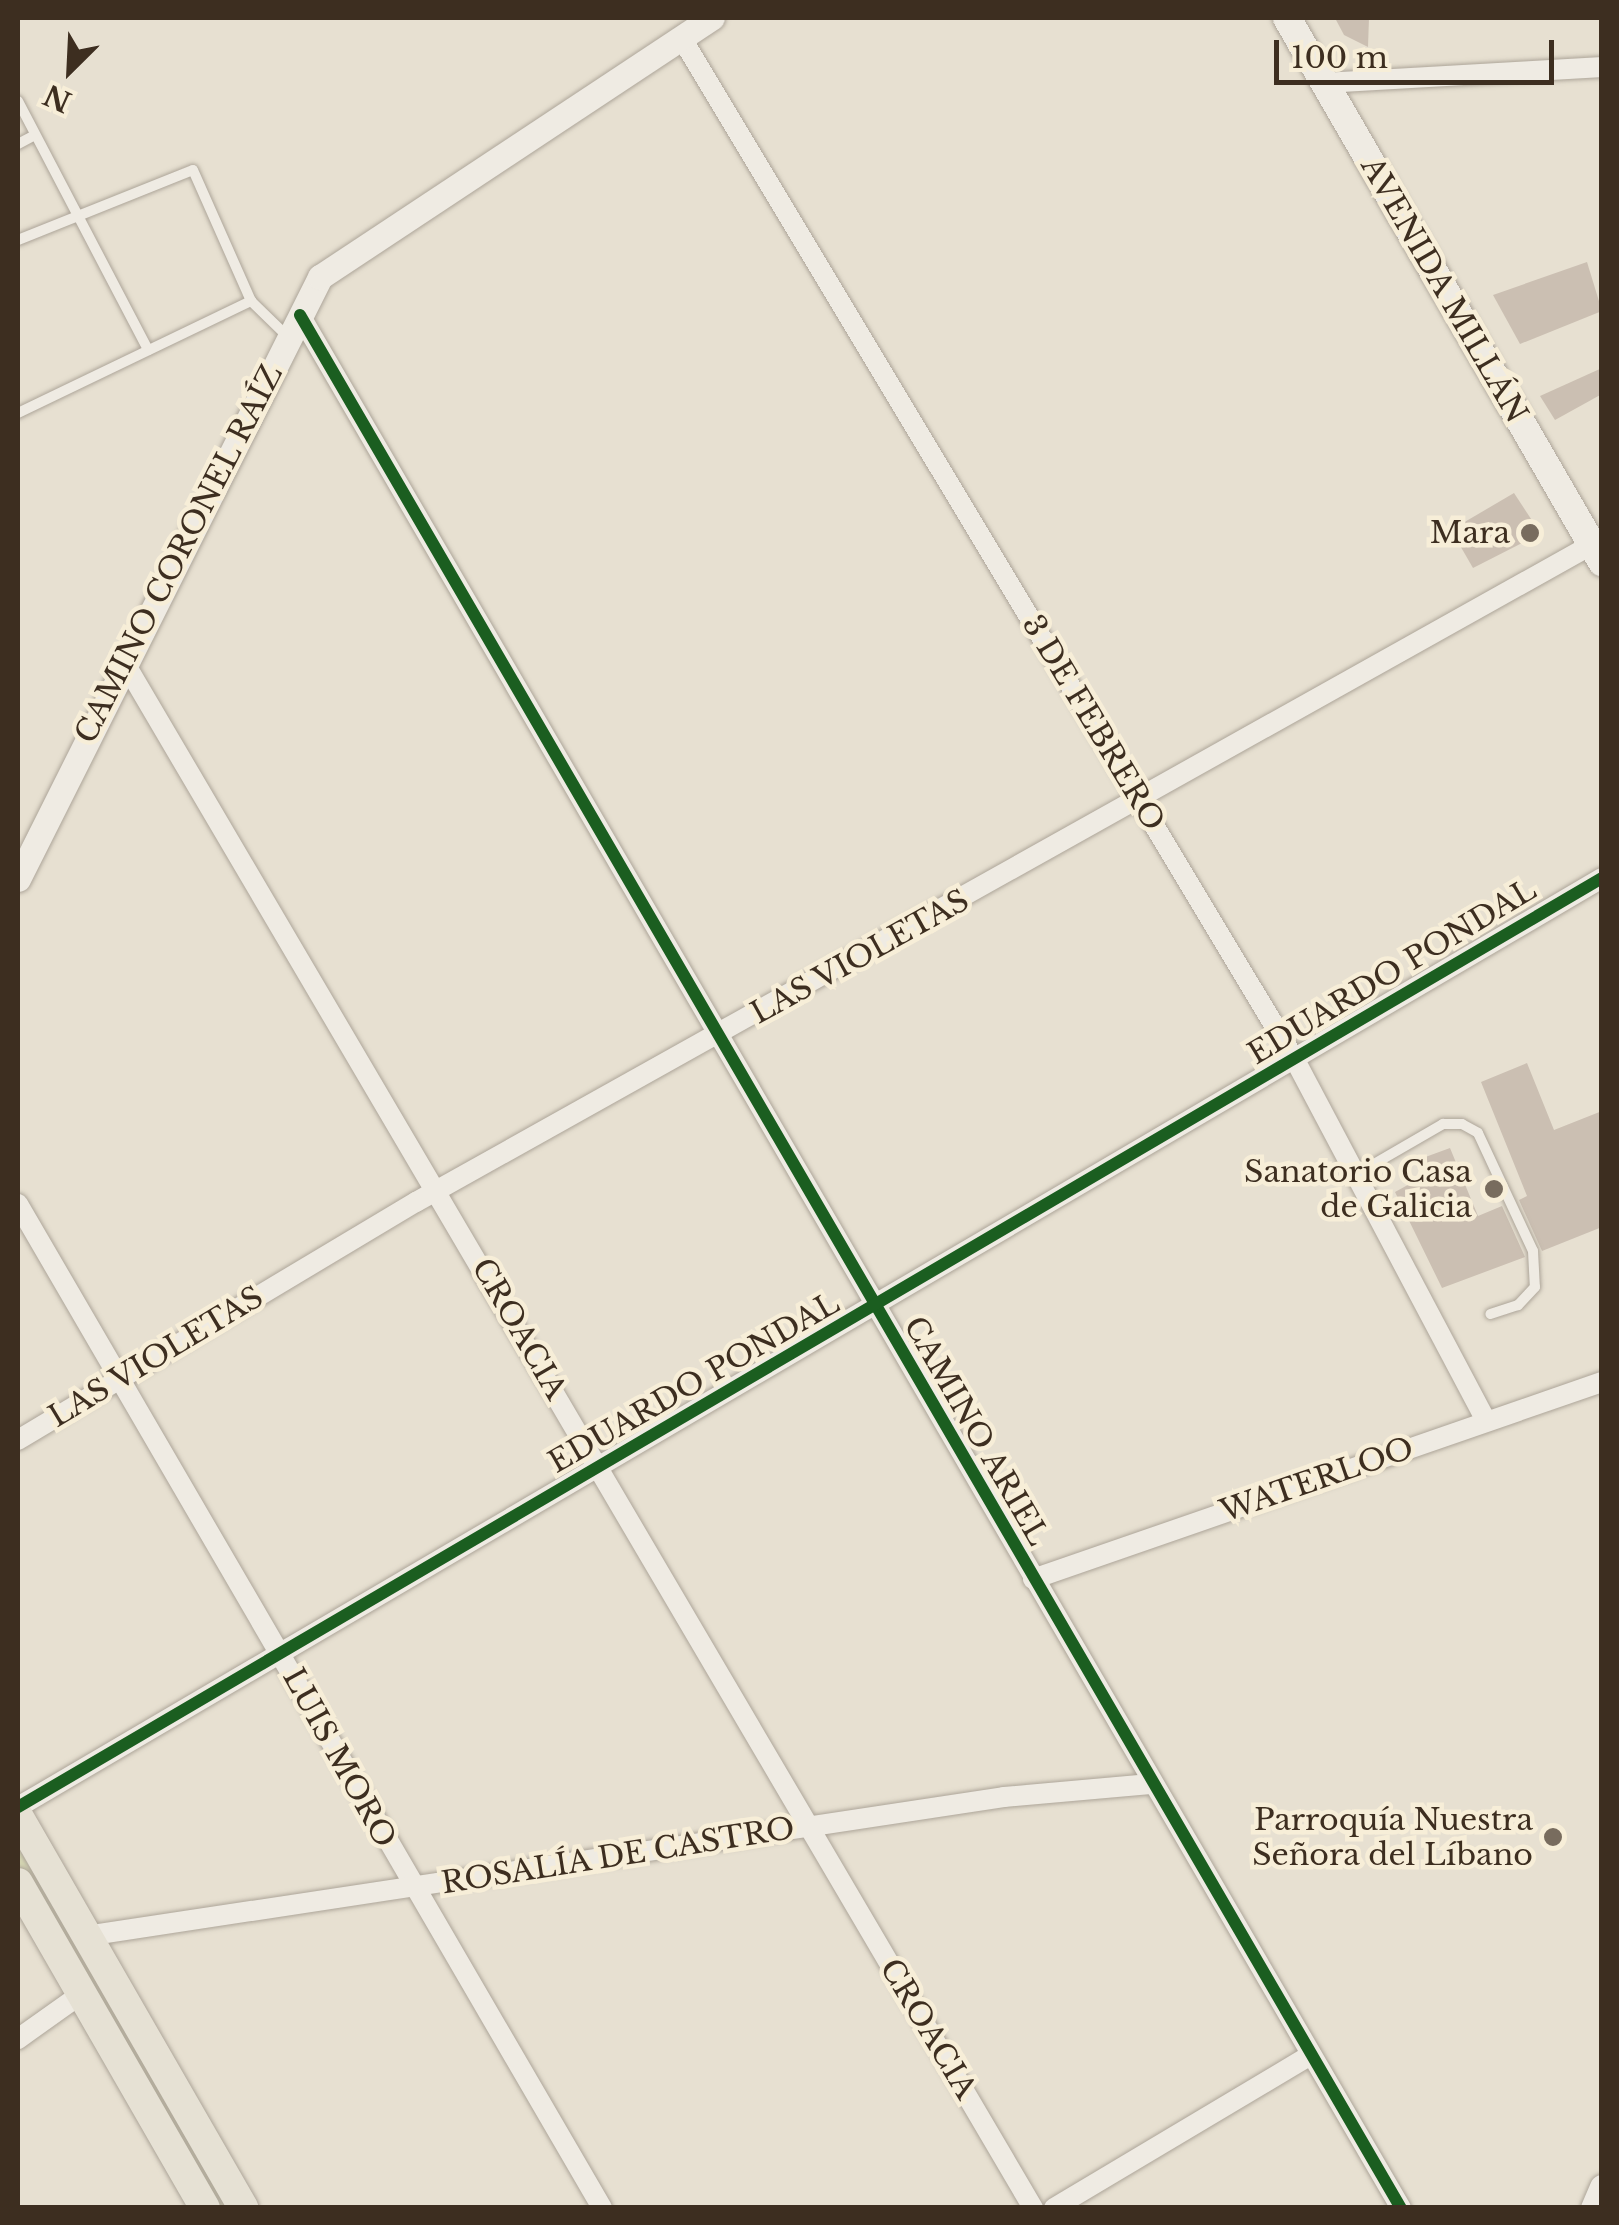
<!DOCTYPE html>
<html>
<head>
<meta charset="utf-8">
<style>
	body { margin:0 }
	#map { position:relative; width:1619px; height:2225px; overflow:hidden; background:#e7e0d1; font-family:"Libre Baskerville",serif }
	div>[style] { position:absolute }
	[style*='--x'] { left:calc(var(--x)*1px); top:calc(var(--y)*1px); width:calc(var(--w)*1px); rotate:calc(var(--a)*1deg) }
	.green>* { inset:0; background:#d6d7b3; transform-origin:0 0 }
	.building>* { inset:0; background:#cbbfb2 }
	.roads { filter:drop-shadow(0 0 2px #ada599) drop-shadow(0 0 2px #ada599) }
	.service>* { height:10px; margin:-5px; padding:0 5px; transform-origin:5px; border-radius:5px; background:#efebe3 }
	.minor>* { height:20px; margin:-10px; padding:0 10px; transform-origin:10px; border-radius:10px; background:#efebe3 }
	.tertiary>* { height:25px; margin:-12.5px; padding:0 12.5px; transform-origin:12.5px; border-radius:12.5px; background:#efebe3 }
	.secondary>* { height:28px; margin:-14px; padding:0 14px; transform-origin:14px; border-radius:14px; background:#efebe3 }
	.primary>* { height:30px; margin:-15px; padding:0 15px; transform-origin:15px; border-radius:15px; background:#e6e1d4 }
	.cycleway>* { height:12px; margin:-6px; padding:0 6px; transform-origin:6px; border-radius:6px; background:#1b5e20 }
	.dots>* { width:28px; height:28px; translate:-50% -50%; box-sizing:border-box; border:5px solid #f7eed8; border-radius:50% }
	span { translate:-50% -50%; white-space:nowrap; text-align:center; line-height:1.15; -webkit-text-stroke:9px #f7eed8; paint-order:stroke }
	.street-label { font-size:30px; color:#3d2e20 }
	.poi-label { font-size:30px; color:#3d2e20 }
	.right { translate:-100% -50%; text-align:right }
	.frame { position:absolute; inset:0; border:20px solid #3d2e20; pointer-events:none }
	.north { position:absolute; left:20px; top:20px; width:100px; height:100px; -webkit-text-stroke:8px #f7eed8; paint-order:stroke; rotate:204deg; font-size:28px; font-weight:700; line-height:40px; text-align:center; color:#3d2e20 }
	.north::after { content:''; display:block; margin:auto; width:35px; height:45px; background:#3d2e20; clip-path:polygon(50% 0,100% 100%,50% 72%,0 100%) }
	.scale { position:absolute; left:1274px; top:40px; width:280px; height:45px; box-sizing:border-box; border:5px solid #3d2e20; border-top:0; padding-left:12px; font-size:30px; line-height:35px; white-space:nowrap; color:#3d2e20; -webkit-text-stroke:8px #f7eed8; paint-order:stroke }
</style>
</head>
<body>
<div id="map">
	<div class="green">
		<i style="left:18px;top:1847px;width:417px;height:16px;rotate:60deg"></i>
	</div>
	<div class="building">
		<i style="clip-path:polygon(1335px 18px,1369px 18px,1368px 47px,1344px 35px)"></i>
		<i style="clip-path:polygon(1587px 262px,1602px 311px,1520px 344px,1493px 295px)"></i>
		<i style="clip-path:polygon(1602px 368px,1602px 394px,1555px 420px,1540px 396px)"></i>
		<i style="clip-path:polygon(1514px 493px,1537px 528px,1534px 537px,1473px 568px,1451px 530px)"></i>
		<i style="clip-path:polygon(1527px 1063px,1554px 1130px,1602px 1111px,1602px 1227px,1542px 1251px,1519px 1200px,1527px 1196px,1481px 1082px)"></i>
		<i style="clip-path:polygon(1450px 1148px,1478px 1216px,1502px 1206px,1525px 1257px,1442px 1288px,1395px 1192px,1426px 1175px,1420px 1159px)"></i>
	</div>
	<div class="roads">
		<div class="service">
			<i style="--x:18;--y:101;--w:281;--a:62.4"></i>
			<i style="--x:18;--y:144;--w:19;--a:-28"></i>
			<i style="--x:18;--y:240;--w:188;--a:-21.8"></i>
			<i style="--x:193;--y:170;--w:143;--a:66.1"></i>
			<i style="--x:251;--y:301;--w:52;--a:44.2"></i>
			<i style="--x:18;--y:413;--w:259;--a:-25.7"></i>
			<i style="--x:1355;--y:1175;--w:102;--a:-30.1"></i>
			<i style="--x:1443;--y:1124;--w:19;--a:0"></i>
			<i style="--x:1462;--y:1124;--w:18;--a:29"></i>
			<i style="--x:1478;--y:1133;--w:130;--a:65"></i>
			<i style="--x:1533;--y:1251;--w:36;--a:87"></i>
			<i style="--x:1535;--y:1287;--w:25;--a:133"></i>
			<i style="--x:1518;--y:1305;--w:29;--a:162"></i>
		</div>
		<div class="minor">
			<i style="--x:681;--y:37;--w:1193;--a:59.03"></i>
			<i style="--x:1295;--y:1060;--w:408;--a:62.1"></i>
			<i style="--x:1325;--y:83;--w:277;--a:-3.3"></i>
			<i style="--x:300;--y:315;--w:2190;--a:59.82"></i>
			<i style="--x:123;--y:660;--w:1796;--a:59.55"></i>
			<i style="--x:18;--y:1204;--w:1161;--a:59.81"></i>
			<i style="--x:18;--y:1440;--w:464;--a:-30.9"></i>
			<i style="--x:416;--y:1202;--w:1357;--a:-29.21"></i>
			<i style="--x:1033;--y:1579;--w:602;--a:-19.1"></i>
			<i style="--x:18;--y:1807;--w:1836;--a:-30.39"></i>
			<i style="--x:86;--y:1936;--w:928;--a:-8.61"></i>
			<i style="--x:1004;--y:1797;--w:147;--a:-5.1"></i>
			<i style="--x:18;--y:2039;--w:77;--a:-35.5"></i>
			<i style="--x:1054;--y:2208;--w:299;--a:-30.8"></i>
		</div>
		<div class="tertiary">
			<i style="--x:18;--y:879;--w:674;--a:-63.36"></i>
			<i style="--x:320;--y:277;--w:470;--a:-33.5"></i>
			<i style="--x:1593;--y:2208;--w:23;--a:-67"></i>
		</div>
		<div class="secondary">
			<i style="--x:1287;--y:18;--w:629;--a:59.93"></i>
		</div>
		<div class="primary">
			<i style="--x:18;--y:1816;--w:452;--a:60.1"></i>
			<i style="--x:18;--y:1883;--w:375;--a:60.1"></i>
		</div>
	</div>
	<div class="cycleway">
		<i style="--x:300;--y:315;--w:2190;--a:59.82"></i>
		<i style="--x:18;--y:1807;--w:1836;--a:-30.39"></i>
	</div>
	<div class="dots">
		<i style="left:1530px;top:533px;background:#786c5e"></i>
		<i style="left:1494px;top:1189px;background:#786c5e"></i>
		<i style="left:1553px;top:1837px;background:#786c5e"></i>
	</div>
	<div class="street-label">
		<span style="left:1444px;top:290px;rotate:60deg">AVENIDA MILLÁN</span>
		<span style="left:179px;top:554px;rotate:-63deg">CAMINO CORONEL RAÍZ</span>
		<span style="left:1093px;top:723px;rotate:59deg">3 DE FEBRERO</span>
		<span style="left:860px;top:957px;rotate:-29deg">LAS VIOLETAS</span>
		<span style="left:1392px;top:972px;rotate:-31deg">EDUARDO PONDAL</span>
		<span style="left:519px;top:1329px;rotate:60deg">CROACIA</span>
		<span style="left:156px;top:1357px;rotate:-31deg">LAS VIOLETAS</span>
		<span style="left:694px;top:1383px;rotate:-30deg">EDUARDO PONDAL</span>
		<span style="left:976px;top:1431px;rotate:60deg">CAMINO ARIEL</span>
		<span style="left:1317px;top:1480px;rotate:-19deg">WATERLOO</span>
		<span style="left:339px;top:1758px;rotate:61deg">LUIS MORO</span>
		<span style="left:618px;top:1856px;rotate:-9deg">ROSALÍA DE CASTRO</span>
		<span style="left:928px;top:2029px;rotate:59deg">CROACIA</span>
	</div>
	<div class="poi-label">
		<span class="right" style="left:1510px;top:533px">Mara</span>
		<span class="right" style="left:1472px;top:1189px">Sanatorio Casa<br>de Galicia</span>
		<span class="right" style="left:1533px;top:1837px">Parroquía Nuestra<br>Señora del Líbano</span>
	</div>
	<div class="frame"></div>
	<div class="north">N</div>
	<div class="scale">100 m</div>
</div>
</body>
</html>
